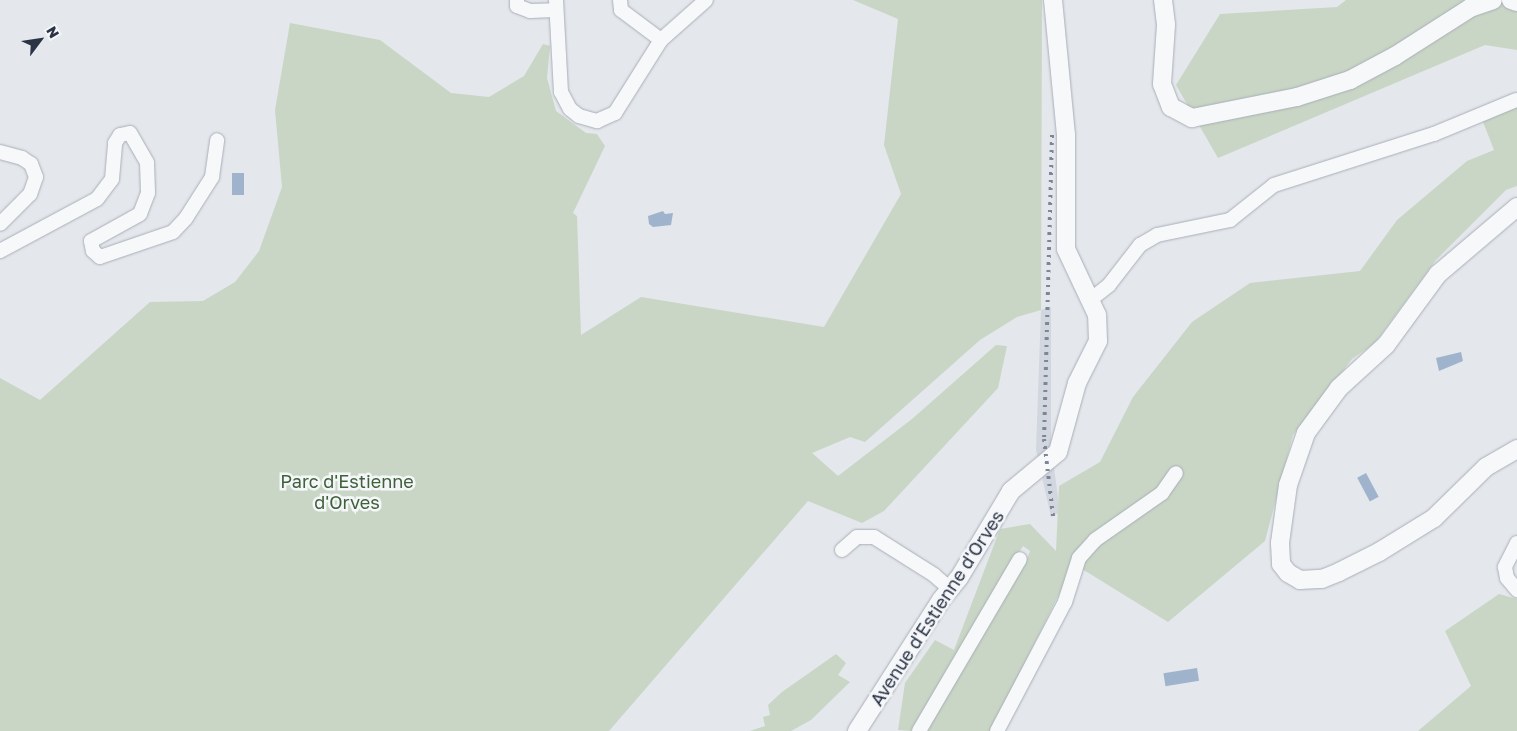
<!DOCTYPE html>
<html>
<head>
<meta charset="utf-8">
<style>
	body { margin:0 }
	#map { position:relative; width:1517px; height:731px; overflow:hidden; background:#e4e7ec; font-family:"Golos Text",sans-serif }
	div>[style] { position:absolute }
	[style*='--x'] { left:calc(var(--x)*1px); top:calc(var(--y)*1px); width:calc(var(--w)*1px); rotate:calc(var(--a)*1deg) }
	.built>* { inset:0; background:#d2d6de }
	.green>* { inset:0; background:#c9d6c5 }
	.water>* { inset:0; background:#9fb4cc; transform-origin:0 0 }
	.roads { filter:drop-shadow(0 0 1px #a9aeb7) drop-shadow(0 0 1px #a9aeb7) }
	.minor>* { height:14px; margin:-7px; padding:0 7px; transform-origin:7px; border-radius:7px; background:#f7f8fa }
	.tertiary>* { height:18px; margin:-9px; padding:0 9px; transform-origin:9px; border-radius:9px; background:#f7f8fa }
	.rail>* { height:4px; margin-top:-2px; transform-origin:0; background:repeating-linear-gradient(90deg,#7d8696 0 2.5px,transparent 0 7.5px) }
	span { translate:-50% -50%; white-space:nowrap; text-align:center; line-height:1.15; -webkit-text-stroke:5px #f4f6f9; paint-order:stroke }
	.park-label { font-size:18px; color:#3f6138 }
	.street-label { font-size:18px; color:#2b3445 }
	.north { position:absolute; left:15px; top:15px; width:50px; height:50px; -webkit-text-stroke:4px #f4f6f9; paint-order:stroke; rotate:59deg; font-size:14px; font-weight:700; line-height:20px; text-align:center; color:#2b3445 }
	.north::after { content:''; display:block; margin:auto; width:18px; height:22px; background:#2b3445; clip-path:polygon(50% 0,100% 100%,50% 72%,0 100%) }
</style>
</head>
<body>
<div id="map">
	<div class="built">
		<i style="clip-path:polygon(1051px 307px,1051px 445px,1060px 512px,1051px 517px,1036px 450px,1041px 310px)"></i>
	</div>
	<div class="green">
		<i style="clip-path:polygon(853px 0,1042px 0,1041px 310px,1017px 317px,980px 340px,865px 442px,850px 437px,812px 453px,838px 476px,912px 419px,996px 345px,1007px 346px,998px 388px,884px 511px,862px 523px,808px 501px,609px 731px,0 731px,0 378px,40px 400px,150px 302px,203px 301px,235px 282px,259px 251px,282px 187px,275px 110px,290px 23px,380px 40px,451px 93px,489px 97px,524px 76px,543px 44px,550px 46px,547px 78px,556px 111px,586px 133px,597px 134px,605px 146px,573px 213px,577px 216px,581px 335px,641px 297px,824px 327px,901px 194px,884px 145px,898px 19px)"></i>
		<i style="clip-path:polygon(1346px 0,1517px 0,1517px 50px,1485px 45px,1218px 158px,1176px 85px,1220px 14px,1337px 7px)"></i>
		<i style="clip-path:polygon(1517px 105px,1517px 186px,1506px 190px,1436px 260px,1375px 343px,1352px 359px,1293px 435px,1265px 541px,1168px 622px,1074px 564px,991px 731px,924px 731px,1026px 562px,1030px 551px,1023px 546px,911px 731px,898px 730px,905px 683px,935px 640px,954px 650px,1000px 529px,1030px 524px,1056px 551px,1059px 486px,1100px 462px,1133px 397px,1192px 322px,1250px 283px,1360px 271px,1397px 220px,1467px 161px,1494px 150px,1483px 122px)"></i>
		<i style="clip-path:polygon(1499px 594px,1517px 599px,1517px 731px,1418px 731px,1471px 686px,1445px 631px)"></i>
		<i style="clip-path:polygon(836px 654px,846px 663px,838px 675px,850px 682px,811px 720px,791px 731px,750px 731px,765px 726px,763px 717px,770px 715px,768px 705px,782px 692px)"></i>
	</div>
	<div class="water">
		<i style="left:232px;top:173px;width:12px;height:22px"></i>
		<i style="clip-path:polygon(663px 211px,665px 214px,673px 213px,671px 225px,653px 227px,649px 224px,648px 216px)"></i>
		<i style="clip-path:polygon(1461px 352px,1463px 361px,1439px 371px,1436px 358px)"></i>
		<i style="left:1366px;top:473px;width:27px;height:10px;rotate:62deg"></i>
		<i style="left:1197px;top:668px;width:13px;height:34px;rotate:81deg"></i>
	</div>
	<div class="roads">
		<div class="minor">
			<i style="--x:517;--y:0;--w:6;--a:90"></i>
			<i style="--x:517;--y:6;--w:14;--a:21"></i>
			<i style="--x:530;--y:11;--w:25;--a:-2"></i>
			<i style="--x:556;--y:0;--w:92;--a:86.9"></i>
			<i style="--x:561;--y:92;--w:19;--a:62"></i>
			<i style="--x:570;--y:109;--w:11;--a:38"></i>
			<i style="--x:579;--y:116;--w:19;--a:16"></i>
			<i style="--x:597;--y:121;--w:20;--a:-24"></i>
			<i style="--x:615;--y:113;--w:86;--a:-57.8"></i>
			<i style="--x:661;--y:40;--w:60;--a:-41.6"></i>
			<i style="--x:620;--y:0;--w:10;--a:84"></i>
			<i style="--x:621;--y:10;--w:50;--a:36.9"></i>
			<i style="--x:0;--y:152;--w:23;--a:15"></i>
			<i style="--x:22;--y:158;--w:11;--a:34"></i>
			<i style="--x:31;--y:164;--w:14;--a:69"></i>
			<i style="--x:36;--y:177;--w:18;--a:109"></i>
			<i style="--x:30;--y:194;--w:42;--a:135"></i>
			<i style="--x:0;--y:251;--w:110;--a:-28.2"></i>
			<i style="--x:97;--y:199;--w:25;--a:-53"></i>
			<i style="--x:112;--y:179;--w:36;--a:-85"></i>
			<i style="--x:115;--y:143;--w:9;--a:-58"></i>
			<i style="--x:120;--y:135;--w:10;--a:-11"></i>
			<i style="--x:130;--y:133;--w:34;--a:60"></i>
			<i style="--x:147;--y:163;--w:30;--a:88"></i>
			<i style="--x:148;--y:193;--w:22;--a:111"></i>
			<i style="--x:140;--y:214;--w:56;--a:151.1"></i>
			<i style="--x:91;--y:241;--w:10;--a:79"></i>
			<i style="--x:93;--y:251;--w:9;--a:41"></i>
			<i style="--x:100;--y:257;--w:77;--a:-18.9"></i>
			<i style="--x:173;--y:232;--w:19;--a:-47"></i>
			<i style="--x:186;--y:218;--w:49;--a:-57.6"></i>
			<i style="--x:212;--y:177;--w:37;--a:-82"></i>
			<i style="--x:1090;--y:300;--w:24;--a:-38"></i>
			<i style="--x:1109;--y:285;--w:51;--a:-52.2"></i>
			<i style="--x:1140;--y:245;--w:20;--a:-30"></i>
			<i style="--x:1157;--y:235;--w:75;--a:-11.6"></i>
			<i style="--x:1230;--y:220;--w:56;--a:-38.5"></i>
			<i style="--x:1274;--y:185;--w:168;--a:-17.7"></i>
			<i style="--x:1434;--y:134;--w:89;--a:-22.5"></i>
			<i style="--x:1517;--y:543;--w:27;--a:117"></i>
			<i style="--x:1505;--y:567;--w:11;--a:80"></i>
			<i style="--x:1507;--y:578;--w:16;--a:50"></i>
			<i style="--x:842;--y:550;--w:20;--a:-41"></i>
			<i style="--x:857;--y:537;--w:17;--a:0"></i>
			<i style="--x:874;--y:537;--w:71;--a:32.3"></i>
			<i style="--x:934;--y:575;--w:21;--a:41"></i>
			<i style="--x:919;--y:731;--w:199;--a:-59.6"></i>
			<i style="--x:997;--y:731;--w:146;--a:-62.2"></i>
			<i style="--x:1065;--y:602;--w:46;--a:-72.3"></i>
			<i style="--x:1079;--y:558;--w:24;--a:-48"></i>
			<i style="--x:1095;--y:540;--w:82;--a:-35"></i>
			<i style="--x:1162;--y:493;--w:24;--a:-55"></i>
		</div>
		<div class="tertiary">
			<i style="--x:1163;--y:0;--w:25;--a:83"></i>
			<i style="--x:1166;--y:25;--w:59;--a:93.9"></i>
			<i style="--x:1162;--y:84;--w:25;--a:69"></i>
			<i style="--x:1171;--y:107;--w:24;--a:28"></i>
			<i style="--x:1192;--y:118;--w:107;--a:-11.3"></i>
			<i style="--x:1297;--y:97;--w:56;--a:-17.8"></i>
			<i style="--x:1350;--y:80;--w:51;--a:-28.1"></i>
			<i style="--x:1395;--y:56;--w:89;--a:-32.6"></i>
			<i style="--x:1470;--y:8;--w:24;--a:-19"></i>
			<i style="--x:1511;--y:0;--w:6;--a:18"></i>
			<i style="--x:1517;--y:207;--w:104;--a:139.7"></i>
			<i style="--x:1438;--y:274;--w:88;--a:126.2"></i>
			<i style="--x:1386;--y:345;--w:64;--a:137.5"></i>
			<i style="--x:1339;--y:388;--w:56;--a:126.3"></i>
			<i style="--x:1306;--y:433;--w:55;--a:109.1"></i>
			<i style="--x:1288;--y:485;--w:59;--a:97.9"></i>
			<i style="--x:1280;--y:543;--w:21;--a:87"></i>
			<i style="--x:1281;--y:564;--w:11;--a:52"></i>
			<i style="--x:1288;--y:573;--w:14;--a:30"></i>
			<i style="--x:1300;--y:580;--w:22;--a:-3"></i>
			<i style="--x:1322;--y:579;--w:18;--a:-22"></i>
			<i style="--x:1339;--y:572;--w:45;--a:-26.6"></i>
			<i style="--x:1379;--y:552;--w:65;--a:-31.7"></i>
			<i style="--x:1434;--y:518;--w:73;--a:-44.4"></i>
			<i style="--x:1486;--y:467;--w:36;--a:-30"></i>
			<i style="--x:857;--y:731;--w:156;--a:-57.3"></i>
			<i style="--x:941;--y:600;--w:28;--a:-51"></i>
			<i style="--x:959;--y:578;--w:101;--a:-59.1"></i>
			<i style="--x:1011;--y:491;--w:61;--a:-39.7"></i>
			<i style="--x:1058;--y:452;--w:72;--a:-74.6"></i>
			<i style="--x:1077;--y:383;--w:47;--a:-63.4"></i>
			<i style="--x:1098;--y:341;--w:26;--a:-92"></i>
			<i style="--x:1097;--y:315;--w:73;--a:-115.2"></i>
			<i style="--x:1066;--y:249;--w:114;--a:-90"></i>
			<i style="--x:1066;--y:135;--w:136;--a:-95.5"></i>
		</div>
	</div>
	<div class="rail">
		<i style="--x:1052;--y:135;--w:304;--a:91.5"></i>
		<i style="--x:1044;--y:439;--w:78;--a:83.3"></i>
	</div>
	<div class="park-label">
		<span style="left:347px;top:492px">Parc d'Estienne<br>d'Orves</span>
	</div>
	<div class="street-label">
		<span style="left:937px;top:608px;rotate:-57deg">Avenue d'Estienne d'Orves</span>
	</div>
	<div class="north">N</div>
</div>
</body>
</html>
